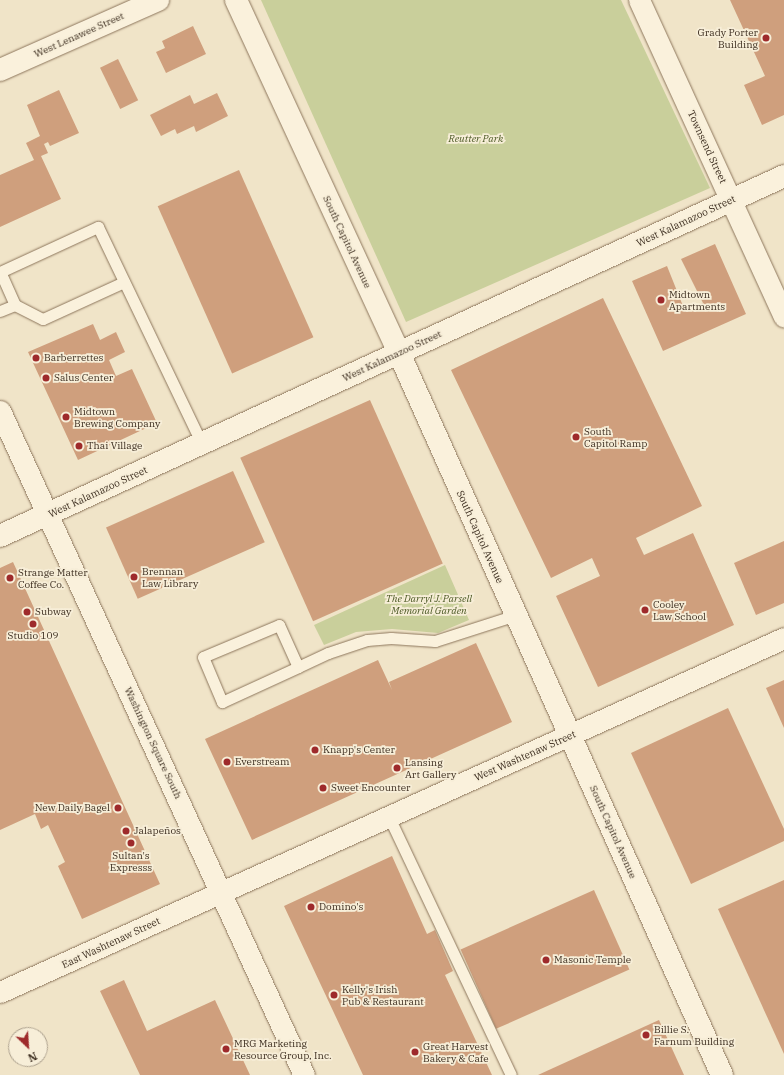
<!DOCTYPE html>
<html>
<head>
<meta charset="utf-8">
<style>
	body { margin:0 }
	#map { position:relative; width:784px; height:1075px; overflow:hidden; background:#f0e4c8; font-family:"IBM Plex Serif",serif }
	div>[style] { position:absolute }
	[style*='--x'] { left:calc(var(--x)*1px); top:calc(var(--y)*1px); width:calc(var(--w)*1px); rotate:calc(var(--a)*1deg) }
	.green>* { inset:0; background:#c9cf9b }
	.building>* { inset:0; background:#cf9f7d; transform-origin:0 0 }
	.roads { filter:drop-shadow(0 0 1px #8d765c) drop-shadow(0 0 1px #8d765c) }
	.lane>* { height:11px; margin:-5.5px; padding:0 5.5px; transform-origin:5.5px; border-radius:5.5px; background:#faf1dc }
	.street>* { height:21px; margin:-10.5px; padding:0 10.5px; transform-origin:10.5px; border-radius:10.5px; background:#faf1dc }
	.secondary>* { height:22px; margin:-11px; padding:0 11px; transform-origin:11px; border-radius:11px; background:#faf1dc }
	.dots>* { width:11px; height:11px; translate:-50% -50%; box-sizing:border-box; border:2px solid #f7eed8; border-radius:50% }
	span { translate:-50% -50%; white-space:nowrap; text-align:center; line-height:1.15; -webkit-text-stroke:3.5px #f7eed8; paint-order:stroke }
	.poi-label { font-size:10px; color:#3d2e20 }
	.right { translate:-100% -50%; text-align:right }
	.left { translate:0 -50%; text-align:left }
	.street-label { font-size:10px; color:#3d2e20 }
	.park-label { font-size:10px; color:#4d5a26; font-style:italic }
	.north { position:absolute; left:8px; top:1027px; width:40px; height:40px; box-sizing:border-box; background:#f7eed8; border:1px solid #ada18e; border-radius:50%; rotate:155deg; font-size:11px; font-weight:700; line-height:16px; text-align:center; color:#3d2e20 }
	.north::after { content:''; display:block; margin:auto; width:14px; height:18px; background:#9e2a2b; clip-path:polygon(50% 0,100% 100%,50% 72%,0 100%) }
</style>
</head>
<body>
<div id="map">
	<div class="green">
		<i style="clip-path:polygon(261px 0,621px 0,710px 188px,406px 322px)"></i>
		<i style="clip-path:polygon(445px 565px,469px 620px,438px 633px,392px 629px,356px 632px,324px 645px,314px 625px)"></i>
	</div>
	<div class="building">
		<i style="clip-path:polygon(730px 0,784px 0,784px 115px,762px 125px,744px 85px,765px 76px)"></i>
		<i style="clip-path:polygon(193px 26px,206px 54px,166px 73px,156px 52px,165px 48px,162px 41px)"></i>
		<i style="left:118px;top:59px;width:46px;height:20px;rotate:64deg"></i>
		<i style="clip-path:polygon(59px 90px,79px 133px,50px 146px,48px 142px,44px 144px,48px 153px,41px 156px,61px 199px,0 227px,0 175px,34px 160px,26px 143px,40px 136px,27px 105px)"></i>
		<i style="clip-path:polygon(217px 93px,228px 116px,196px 132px,194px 126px,177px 134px,175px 129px,161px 136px,150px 115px,190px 95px,194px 104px)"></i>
		<i style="left:239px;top:170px;width:183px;height:89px;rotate:66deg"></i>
		<i style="clip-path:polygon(715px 244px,746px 314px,663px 351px,632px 281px,667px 266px,685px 311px,703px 303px,681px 259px)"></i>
		<i style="clip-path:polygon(603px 298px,702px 506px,636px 538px,644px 555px,693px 533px,734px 625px,598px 687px,556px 596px,600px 576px,592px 558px,551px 578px,451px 370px)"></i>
		<i style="clip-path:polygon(93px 324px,100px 340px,116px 332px,125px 352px,109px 360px,116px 376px,132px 369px,157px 423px,78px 460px,28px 352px)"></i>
		<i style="left:370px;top:400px;width:179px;height:142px;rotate:66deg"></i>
		<i style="left:233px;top:471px;width:78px;height:139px;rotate:66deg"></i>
		<i style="clip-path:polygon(784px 541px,784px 603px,756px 615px,734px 563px)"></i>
		<i style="clip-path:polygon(13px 562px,160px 884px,82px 919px,58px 866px,65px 862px,48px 825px,41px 829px,35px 814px,0 830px,0 568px)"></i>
		<i style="clip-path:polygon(476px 643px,512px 722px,252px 840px,205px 739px,378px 660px,392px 690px,389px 682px)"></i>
		<i style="clip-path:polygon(784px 680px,784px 728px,766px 688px)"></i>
		<i style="clip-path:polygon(728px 708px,784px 829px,784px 841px,691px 884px,631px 753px)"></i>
		<i style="clip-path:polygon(392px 856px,427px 934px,435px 930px,453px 971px,445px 975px,492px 1075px,363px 1075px,284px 906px)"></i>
		<i style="clip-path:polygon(784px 880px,784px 1054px,718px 909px)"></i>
		<i style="left:594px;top:890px;width:87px;height:146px;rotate:66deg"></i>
		<i style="clip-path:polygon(124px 980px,147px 1031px,215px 1000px,250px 1075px,140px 1075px,100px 991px)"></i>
		<i style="clip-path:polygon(659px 1020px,684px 1075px,538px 1075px,551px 1069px)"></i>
	</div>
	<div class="roads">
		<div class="lane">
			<i style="--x:15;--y:305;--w:36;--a:-114"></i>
			<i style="--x:0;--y:272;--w:108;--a:-24.7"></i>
			<i style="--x:98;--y:227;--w:241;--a:64.4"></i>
			<i style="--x:0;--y:311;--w:16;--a:-22"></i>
			<i style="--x:15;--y:305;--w:31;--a:27"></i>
			<i style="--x:43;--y:319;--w:89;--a:-24.6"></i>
			<i style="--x:298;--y:667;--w:46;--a:-114.3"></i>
			<i style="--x:279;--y:625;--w:82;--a:157.2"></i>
			<i style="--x:203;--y:657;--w:49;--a:67.1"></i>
			<i style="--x:222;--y:702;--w:84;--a:-24.7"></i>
			<i style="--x:298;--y:667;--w:33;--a:-25"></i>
			<i style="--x:328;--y:653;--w:41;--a:-18.4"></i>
			<i style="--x:367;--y:640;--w:24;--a:-5"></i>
			<i style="--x:391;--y:638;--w:44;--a:3.9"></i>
			<i style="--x:435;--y:641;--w:85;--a:-17.8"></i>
			<i style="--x:389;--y:817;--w:285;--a:64.7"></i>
		</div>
		<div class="street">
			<i style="--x:639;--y:0;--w:348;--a:65.4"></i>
			<i style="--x:0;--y:411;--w:730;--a:65.4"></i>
			<i style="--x:0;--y:992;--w:860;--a:-24.3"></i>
		</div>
		<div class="secondary">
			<i style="--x:236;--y:0;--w:389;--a:65.2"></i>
			<i style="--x:399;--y:353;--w:791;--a:65.9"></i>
			<i style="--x:0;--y:70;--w:173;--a:-23.9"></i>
			<i style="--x:0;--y:536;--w:863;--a:-24.66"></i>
		</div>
	</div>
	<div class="dots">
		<i style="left:766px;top:38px;background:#9e2a2b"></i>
		<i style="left:661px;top:300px;background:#9e2a2b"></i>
		<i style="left:36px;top:358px;background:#9e2a2b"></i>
		<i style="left:46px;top:378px;background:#9e2a2b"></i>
		<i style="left:66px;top:417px;background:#9e2a2b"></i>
		<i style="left:576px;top:437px;background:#9e2a2b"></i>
		<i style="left:79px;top:446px;background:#9e2a2b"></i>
		<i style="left:134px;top:577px;background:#9e2a2b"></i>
		<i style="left:10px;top:578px;background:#9e2a2b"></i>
		<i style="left:645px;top:610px;background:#9e2a2b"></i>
		<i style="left:27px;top:612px;background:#9e2a2b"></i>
		<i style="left:33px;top:624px;background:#9e2a2b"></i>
		<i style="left:315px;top:750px;background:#9e2a2b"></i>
		<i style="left:227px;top:762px;background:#9e2a2b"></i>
		<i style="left:397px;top:768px;background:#9e2a2b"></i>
		<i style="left:323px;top:788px;background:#9e2a2b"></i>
		<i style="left:118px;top:808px;background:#9e2a2b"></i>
		<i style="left:126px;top:831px;background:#9e2a2b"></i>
		<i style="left:131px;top:843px;background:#9e2a2b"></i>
		<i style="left:311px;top:907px;background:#9e2a2b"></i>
		<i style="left:546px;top:960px;background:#9e2a2b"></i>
		<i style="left:334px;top:995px;background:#9e2a2b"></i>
		<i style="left:646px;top:1035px;background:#9e2a2b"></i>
		<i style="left:226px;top:1049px;background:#9e2a2b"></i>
		<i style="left:415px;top:1052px;background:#9e2a2b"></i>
	</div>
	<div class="poi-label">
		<span class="right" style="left:758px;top:38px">Grady Porter<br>Building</span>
		<span class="left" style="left:669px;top:300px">Midtown<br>Apartments</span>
		<span class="left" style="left:44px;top:358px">Barberrettes</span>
		<span class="left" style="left:54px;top:378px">Salus Center</span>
		<span class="left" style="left:74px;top:417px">Midtown<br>Brewing Company</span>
		<span class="left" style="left:584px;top:437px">South<br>Capitol Ramp</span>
		<span class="left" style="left:87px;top:446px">Thai Village</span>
		<span class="left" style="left:142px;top:577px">Brennan<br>Law Library</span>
		<span class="left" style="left:18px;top:578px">Strange Matter<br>Coffee Co.</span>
		<span class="left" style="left:653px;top:610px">Cooley<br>Law School</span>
		<span class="left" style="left:35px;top:612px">Subway</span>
		<span style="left:33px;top:636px">Studio 109</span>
		<span class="left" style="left:323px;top:750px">Knapp's Center</span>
		<span class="left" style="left:235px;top:762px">Everstream</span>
		<span class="left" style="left:405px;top:768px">Lansing<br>Art Gallery</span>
		<span class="left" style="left:331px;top:788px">Sweet Encounter</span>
		<span class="right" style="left:110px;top:808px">New Daily Bagel</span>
		<span class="left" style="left:134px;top:831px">Jalapeños</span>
		<span style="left:131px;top:861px">Sultan's<br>Expresss</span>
		<span class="left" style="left:319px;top:907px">Domino's</span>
		<span class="left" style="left:554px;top:960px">Masonic Temple</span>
		<span class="left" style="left:342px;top:995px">Kelly's Irish<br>Pub &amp; Restaurant</span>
		<span class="left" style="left:654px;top:1035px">Billie S.<br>Farnum Building</span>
		<span class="left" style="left:234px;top:1049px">MRG Marketing<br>Resource Group, Inc.</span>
		<span class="left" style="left:423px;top:1052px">Great Harvest<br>Bakery &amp; Cafe</span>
	</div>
	<div class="street-label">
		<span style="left:79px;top:35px;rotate:-24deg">West Lenawee Street</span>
		<span style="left:707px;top:147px;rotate:65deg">Townsend Street</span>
		<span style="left:686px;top:221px;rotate:-25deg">West Kalamazoo Street</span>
		<span style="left:347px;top:242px;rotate:65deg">South Capitol Avenue</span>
		<span style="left:392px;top:356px;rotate:-25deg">West Kalamazoo Street</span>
		<span style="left:98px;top:492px;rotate:-25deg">West Kalamazoo Street</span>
		<span style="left:480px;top:537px;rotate:66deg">South Capitol Avenue</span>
		<span style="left:153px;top:743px;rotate:65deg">Washington Square South</span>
		<span style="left:525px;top:756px;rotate:-24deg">West Washtenaw Street</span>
		<span style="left:613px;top:832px;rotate:66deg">South Capitol Avenue</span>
		<span style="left:111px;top:943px;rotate:-25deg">East Washtenaw Street</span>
	</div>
	<div class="park-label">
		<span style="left:476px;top:139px">Reutter Park</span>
		<span style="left:429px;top:604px">The Darryl J. Parsell<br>Memorial Garden</span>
	</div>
	<div class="north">N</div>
</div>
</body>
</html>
